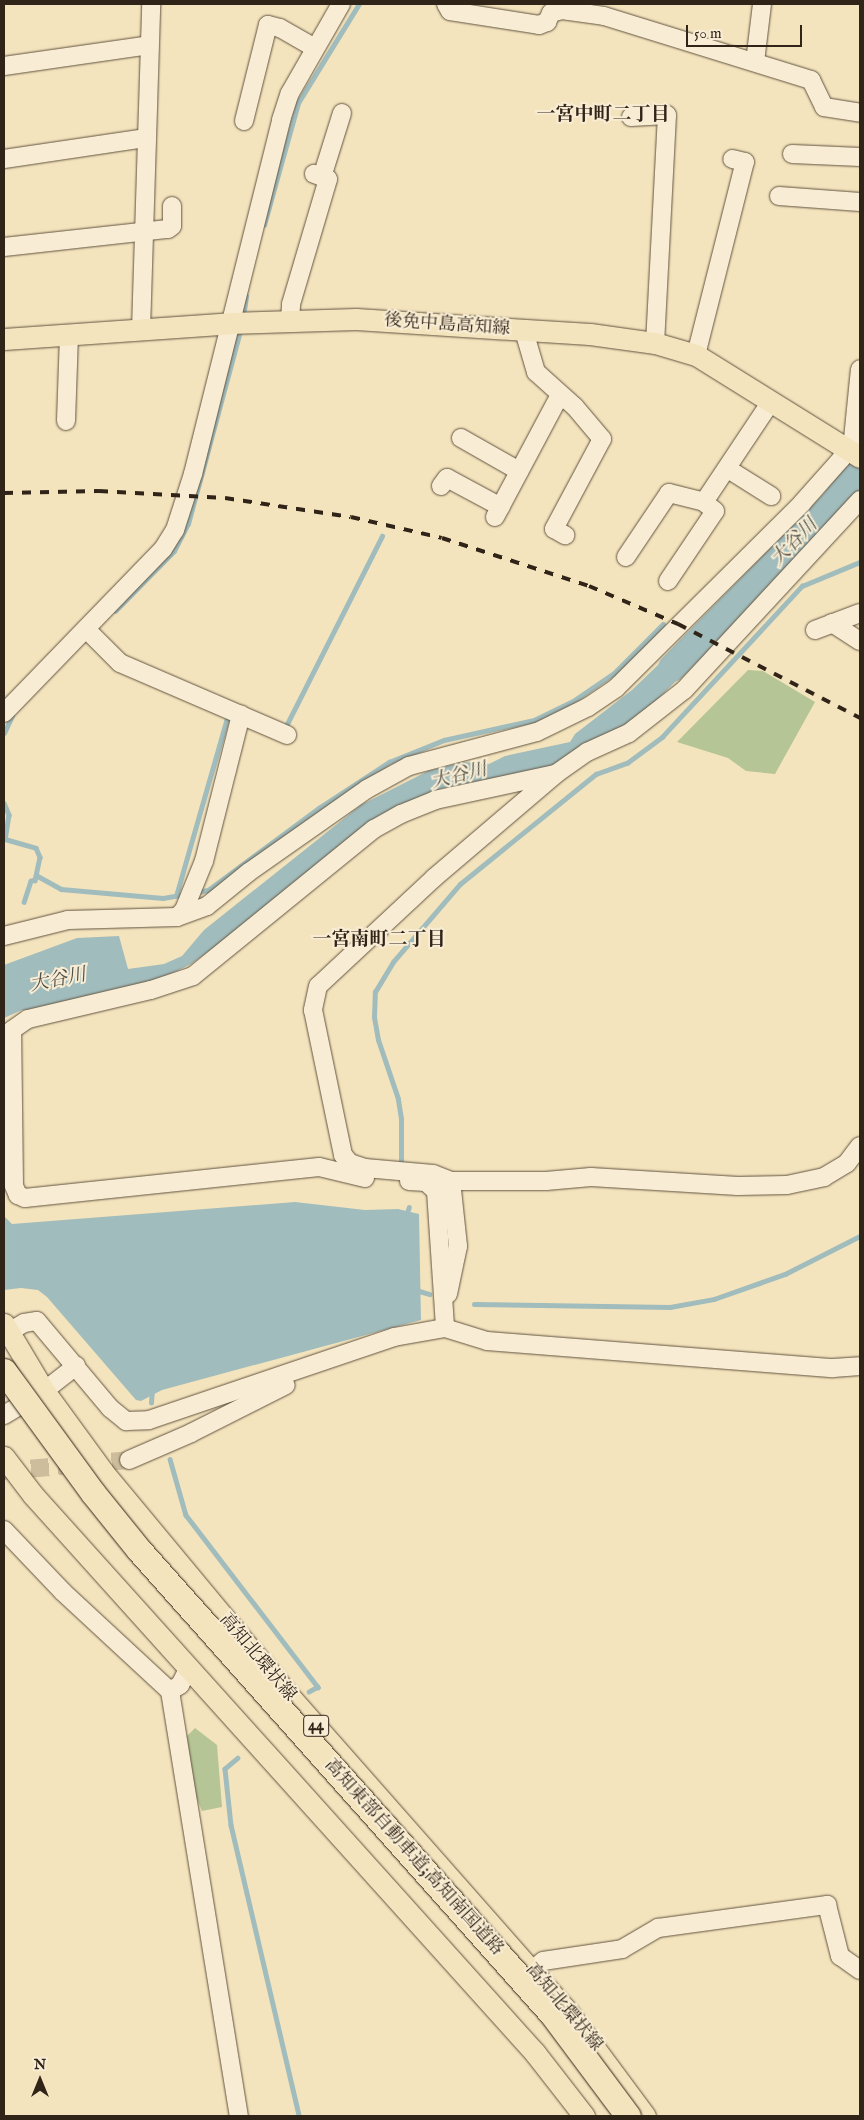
<!DOCTYPE html>
<html>
<head>
<meta charset="utf-8">
<style>
	body { margin:0 }
	#map { position:relative; width:864px; height:2120px; overflow:hidden; background:#f4e4bd; font-family:"IM FELL English","Noto Serif JP",serif }
	div>[style] { position:absolute }
	[style*='--x'] { left:calc(var(--x)*1px); top:calc(var(--y)*1px); width:calc(var(--w)*1px); rotate:calc(var(--a)*1deg) }
	.green>* { inset:0; background:#b6c595 }
	.water>* { inset:0; background:#a1bcbc }
	.stream>* { height:4.5px; margin:-2.25px; padding:0 2.25px; transform-origin:2.25px; border-radius:2.25px; background:#a1bcbc }
	.river>* { height:28px; margin:-14px; padding:0 14px; transform-origin:14px; border-radius:14px; background:#a1bcbc }
	.minor-tunnel>* { height:18px; margin-top:-9px; transform-origin:0; background:repeating-linear-gradient(90deg,#cdbd9c 0 18px,transparent 0 27px) }
	.roads { filter:drop-shadow(0 0 1px #615340) drop-shadow(0 0 1px #615340) }
	.minor>* { height:18px; margin:-9px; padding:0 9px; transform-origin:9px; border-radius:9px; background:#f8edd4 }
	.major>* { height:21px; margin:-10.5px; padding:0 10.5px; transform-origin:10.5px; border-radius:10.5px; background:#f4e4bd }
	.rail>* { height:4px; margin-top:-2px; transform-origin:0; background:repeating-linear-gradient(90deg,#302317 0 9px,transparent 0 18px) }
	.bridges { filter:drop-shadow(0 0 1px #302317) drop-shadow(0 0 1px #302317) }
	.highway-bridge>* { height:25px; margin:-12.5px; padding:0 12.5px; transform-origin:12.5px; border-radius:12.5px; background:#f4e4bd }
	span { translate:-50% -50%; white-space:nowrap; text-align:center; line-height:1.15; -webkit-text-stroke:4px #f8edd4; paint-order:stroke }
	.shield-label span { padding:1px 4px; background:#f8edd4; border:1px solid; border-radius:4px; -webkit-text-stroke-width:0 }
	.shield-label { font-size:16px; color:#302317; font-weight:700 }
	.street-label { font-size:18px; color:#302317 }
	.neighbourhood-label { font-size:19px; color:#302317; font-weight:700 }
	.water-label { font-size:19px; color:#525149; font-style:italic }
	.frame { position:absolute; inset:0; border:5px solid #302317; pointer-events:none }
	.north { position:absolute; left:15px; top:2055px; width:50px; height:50px; -webkit-text-stroke:4px #f8edd4; paint-order:stroke; rotate:0deg; font-size:14px; font-weight:700; line-height:20px; text-align:center; color:#302317 }
	.north::after { content:''; display:block; margin:auto; width:18px; height:22px; background:#302317; clip-path:polygon(50% 0,100% 100%,50% 72%,0 100%) }
	.scale { position:absolute; left:686px; top:25px; width:116px; height:22px; box-sizing:border-box; border:2px solid #302317; border-top:0; padding-left:6px; font-size:15px; line-height:18px; white-space:nowrap; color:#302317; -webkit-text-stroke:4px #f8edd4; paint-order:stroke }
</style>
</head>
<body>
<div id="map">
	<div class="green">
		<i style="clip-path:polygon(748px 670px,763px 671px,815px 702px,775px 774px,746px 771px,728px 758px,677px 742px)"></i>
		<i style="clip-path:polygon(195px 1728px,217px 1745px,222px 1807px,202px 1811px,193px 1789px,187px 1736px)"></i>
	</div>
	<div class="water">
		<i style="clip-path:polygon(687px 637px,709px 648px,654px 703px,614px 736px,556px 766px,443px 788px,376px 819px,257px 916px,191px 964px,162px 978px,38px 1012px,22px 1010px,4px 1018px,4px 965px,77px 938px,119px 936px,128px 969px,164px 964px,182px 956px,204px 930px,361px 805px,428px 771px,464px 762px,489px 764px,505px 756px,570px 742px,575px 734px,632px 690px)"></i>
		<i style="clip-path:polygon(295px 1202px,365px 1210px,398px 1209px,419px 1214px,421px 1320px,162px 1390px,141px 1401px,136px 1400px,47px 1297px,38px 1290px,21px 1288px,4px 1290px,4px 1216px,12px 1224px)"></i>
	</div>
	<div class="stream">
		<i style="--x:264;--y:225;--w:127;--a:-74.4"></i>
		<i style="--x:298;--y:103;--w:116;--a:-58.4"></i>
		<i style="--x:243;--y:318;--w:22;--a:-82"></i>
		<i style="--x:115;--y:611;--w:84;--a:-45.5"></i>
		<i style="--x:174;--y:551;--w:30;--a:-63"></i>
		<i style="--x:188;--y:524;--w:203;--a:-74.9"></i>
		<i style="--x:285;--y:728;--w:215;--a:-63.2"></i>
		<i style="--x:4;--y:733;--w:19;--a:-65"></i>
		<i style="--x:4;--y:803;--w:13;--a:67"></i>
		<i style="--x:9;--y:815;--w:24;--a:99"></i>
		<i style="--x:5;--y:839;--w:32;--a:16"></i>
		<i style="--x:36;--y:848;--w:10;--a:66"></i>
		<i style="--x:40;--y:857;--w:24;--a:102"></i>
		<i style="--x:35;--y:880;--w:4;--a:166"></i>
		<i style="--x:31;--y:881;--w:22;--a:108"></i>
		<i style="--x:36;--y:875;--w:29;--a:29"></i>
		<i style="--x:61;--y:889;--w:102;--a:5"></i>
		<i style="--x:163;--y:898;--w:22;--a:-10"></i>
		<i style="--x:197;--y:892;--w:11;--a:-10"></i>
		<i style="--x:208;--y:890;--w:138;--a:-36.5"></i>
		<i style="--x:319;--y:808;--w:84;--a:-33.3"></i>
		<i style="--x:389;--y:762;--w:59;--a:-21.8"></i>
		<i style="--x:444;--y:740;--w:92;--a:-12.5"></i>
		<i style="--x:534;--y:720;--w:43;--a:-26"></i>
		<i style="--x:573;--y:701;--w:50;--a:-34.3"></i>
		<i style="--x:614;--y:673;--w:69;--a:-45"></i>
		<i style="--x:176;--y:896;--w:188;--a:-74"></i>
		<i style="--x:401;--y:1162;--w:43;--a:-90"></i>
		<i style="--x:401;--y:1119;--w:20;--a:-99"></i>
		<i style="--x:398;--y:1099;--w:62;--a:-108.7"></i>
		<i style="--x:378;--y:1040;--w:23;--a:-100"></i>
		<i style="--x:374;--y:1017;--w:25;--a:-88"></i>
		<i style="--x:375;--y:992;--w:35;--a:-59"></i>
		<i style="--x:393;--y:962;--w:103;--a:-49.3"></i>
		<i style="--x:460;--y:884;--w:175;--a:-39"></i>
		<i style="--x:596;--y:774;--w:33;--a:-20"></i>
		<i style="--x:627;--y:763;--w:44;--a:-36.6"></i>
		<i style="--x:662;--y:737;--w:206;--a:-47.2"></i>
		<i style="--x:802;--y:586;--w:63;--a:-22.5"></i>
		<i style="--x:406;--y:1216;--w:9;--a:-72"></i>
		<i style="--x:416;--y:1290;--w:14;--a:17"></i>
		<i style="--x:474;--y:1304;--w:196;--a:0.9"></i>
		<i style="--x:670;--y:1307;--w:45;--a:-10.3"></i>
		<i style="--x:714;--y:1299;--w:75;--a:-19.4"></i>
		<i style="--x:785;--y:1274;--w:84;--a:-26.9"></i>
		<i style="--x:151;--y:1403;--w:13;--a:-86"></i>
		<i style="--x:170;--y:1459;--w:58;--a:74.1"></i>
		<i style="--x:186;--y:1515;--w:217;--a:52.5"></i>
		<i style="--x:318;--y:1687;--w:10;--a:151"></i>
		<i style="--x:238;--y:1758;--w:17;--a:140"></i>
		<i style="--x:225;--y:1769;--w:56;--a:83.9"></i>
		<i style="--x:231;--y:1825;--w:299;--a:76.8"></i>
	</div>
	<div class="river">
		<i style="--x:672;--y:668;--w:233;--a:-45.5"></i>
		<i style="--x:835;--y:502;--w:44;--a:-55.2"></i>
	</div>
	<div class="minor-tunnel">
		<i style="--x:4;--y:1471;--w:125;--a:-5"></i>
	</div>
	<div class="roads">
		<div class="minor">
			<i style="--x:446;--y:4;--w:8;--a:60"></i>
			<i style="--x:450;--y:11;--w:90;--a:8.9"></i>
			<i style="--x:539;--y:25;--w:9;--a:-21"></i>
			<i style="--x:547;--y:22;--w:10;--a:-66"></i>
			<i style="--x:551;--y:13;--w:11;--a:-15"></i>
			<i style="--x:562;--y:10;--w:42;--a:8.1"></i>
			<i style="--x:604;--y:16;--w:217;--a:17.2"></i>
			<i style="--x:811;--y:80;--w:30;--a:64"></i>
			<i style="--x:824;--y:107;--w:36;--a:9"></i>
			<i style="--x:755;--y:62;--w:58;--a:-83.1"></i>
			<i style="--x:4;--y:66;--w:147;--a:-8.2"></i>
			<i style="--x:631;--y:117;--w:36;--a:-3"></i>
			<i style="--x:667;--y:115;--w:228;--a:93"></i>
			<i style="--x:244;--y:121;--w:99;--a:-76"></i>
			<i style="--x:268;--y:25;--w:12;--a:14"></i>
			<i style="--x:280;--y:28;--w:40;--a:29.7"></i>
			<i style="--x:792;--y:154;--w:68;--a:2.5"></i>
			<i style="--x:4;--y:159;--w:144;--a:-8.4"></i>
			<i style="--x:322;--y:177;--w:67;--a:-72.6"></i>
			<i style="--x:779;--y:196;--w:81;--a:4.2"></i>
			<i style="--x:4;--y:247;--w:165;--a:-6.3"></i>
			<i style="--x:168;--y:229;--w:5;--a:-37"></i>
			<i style="--x:172;--y:226;--w:20;--a:-90"></i>
			<i style="--x:290;--y:320;--w:16;--a:-86"></i>
			<i style="--x:291;--y:304;--w:130;--a:-73.5"></i>
			<i style="--x:328;--y:179;--w:15;--a:-160"></i>
			<i style="--x:141;--y:330;--w:326;--a:-88.2"></i>
			<i style="--x:524;--y:331;--w:43;--a:73.7"></i>
			<i style="--x:536;--y:372;--w:52;--a:41.9"></i>
			<i style="--x:575;--y:407;--w:42;--a:49.8"></i>
			<i style="--x:602;--y:439;--w:102;--a:118.1"></i>
			<i style="--x:554;--y:529;--w:13;--a:29"></i>
			<i style="--x:696;--y:355;--w:199;--a:-75.8"></i>
			<i style="--x:745;--y:162;--w:13;--a:-167"></i>
			<i style="--x:66;--y:421;--w:86;--a:-88"></i>
			<i style="--x:461;--y:438;--w:67;--a:29.6"></i>
			<i style="--x:728;--y:469;--w:51;--a:32.1"></i>
			<i style="--x:441;--y:486;--w:10;--a:-53"></i>
			<i style="--x:447;--y:478;--w:61;--a:28.2"></i>
			<i style="--x:860;--y:500;--w:259;--a:132.8"></i>
			<i style="--x:684;--y:690;--w:70;--a:142"></i>
			<i style="--x:629;--y:733;--w:46;--a:155.7"></i>
			<i style="--x:587;--y:752;--w:38;--a:145"></i>
			<i style="--x:556;--y:774;--w:160;--a:139.6"></i>
			<i style="--x:434;--y:878;--w:158;--a:137"></i>
			<i style="--x:318;--y:986;--w:25;--a:102"></i>
			<i style="--x:313;--y:1010;--w:148;--a:78.3"></i>
			<i style="--x:343;--y:1155;--w:11;--a:49"></i>
			<i style="--x:350;--y:1163;--w:16;--a:18"></i>
			<i style="--x:365;--y:1168;--w:68;--a:5"></i>
			<i style="--x:433;--y:1174;--w:19;--a:21"></i>
			<i style="--x:451;--y:1181;--w:95;--a:0"></i>
			<i style="--x:546;--y:1181;--w:45;--a:-5.1"></i>
			<i style="--x:591;--y:1177;--w:147;--a:3.5"></i>
			<i style="--x:738;--y:1186;--w:49;--a:-1.2"></i>
			<i style="--x:787;--y:1185;--w:38;--a:-12"></i>
			<i style="--x:824;--y:1177;--w:27;--a:-31"></i>
			<i style="--x:847;--y:1163;--w:21;--a:-53"></i>
			<i style="--x:495;--y:517;--w:138;--a:-62"></i>
			<i style="--x:626;--y:557;--w:77;--a:-56.1"></i>
			<i style="--x:669;--y:493;--w:36;--a:14"></i>
			<i style="--x:704;--y:502;--w:119;--a:-56.3"></i>
			<i style="--x:668;--y:581;--w:84;--a:-56.1"></i>
			<i style="--x:715;--y:511;--w:14;--a:-141"></i>
			<i style="--x:832;--y:623;--w:33;--a:33"></i>
			<i style="--x:86;--y:629;--w:48;--a:45"></i>
			<i style="--x:120;--y:663;--w:182;--a:23.3"></i>
			<i style="--x:815;--y:630;--w:48;--a:-20.7"></i>
			<i style="--x:4;--y:713;--w:228;--a:-45.9"></i>
			<i style="--x:163;--y:549;--w:22;--a:-58"></i>
			<i style="--x:175;--y:530;--w:59;--a:-72.2"></i>
			<i style="--x:193;--y:474;--w:365;--a:-76"></i>
			<i style="--x:281;--y:120;--w:28;--a:-72"></i>
			<i style="--x:290;--y:93;--w:103;--a:-60.2"></i>
			<i style="--x:177;--y:917;--w:32;--a:-20"></i>
			<i style="--x:207;--y:906;--w:54;--a:-39"></i>
			<i style="--x:249;--y:872;--w:144;--a:-35.1"></i>
			<i style="--x:367;--y:789;--w:48;--a:-28.7"></i>
			<i style="--x:409;--y:766;--w:132;--a:-14.9"></i>
			<i style="--x:537;--y:732;--w:57;--a:-26.1"></i>
			<i style="--x:588;--y:707;--w:34;--a:-34"></i>
			<i style="--x:616;--y:688;--w:262;--a:-44.8"></i>
			<i style="--x:802;--y:503;--w:59;--a:-48.4"></i>
			<i style="--x:841;--y:459;--w:23;--a:-59"></i>
			<i style="--x:853;--y:439;--w:70;--a:-84.3"></i>
			<i style="--x:4;--y:936;--w:66;--a:-14"></i>
			<i style="--x:68;--y:920;--w:109;--a:-1.6"></i>
			<i style="--x:177;--y:917;--w:10;--a:-45"></i>
			<i style="--x:184;--y:910;--w:53;--a:-67.8"></i>
			<i style="--x:204;--y:861;--w:151;--a:-75.8"></i>
			<i style="--x:365;--y:1178;--w:47;--a:-166.6"></i>
			<i style="--x:319;--y:1167;--w:296;--a:174"></i>
			<i style="--x:25;--y:1198;--w:8;--a:-157"></i>
			<i style="--x:18;--y:1195;--w:10;--a:-114"></i>
			<i style="--x:14;--y:1186;--w:156;--a:-90.7"></i>
			<i style="--x:12;--y:1030;--w:19;--a:-35"></i>
			<i style="--x:28;--y:1019;--w:126;--a:-13.3"></i>
			<i style="--x:151;--y:990;--w:44;--a:-18.4"></i>
			<i style="--x:193;--y:976;--w:233;--a:-39.1"></i>
			<i style="--x:374;--y:829;--w:31;--a:-29"></i>
			<i style="--x:401;--y:814;--w:37;--a:-22"></i>
			<i style="--x:435;--y:800;--w:123;--a:-12.2"></i>
			<i style="--x:409;--y:1181;--w:17;--a:3"></i>
			<i style="--x:426;--y:1182;--w:13;--a:42"></i>
			<i style="--x:436;--y:1191;--w:137;--a:86.2"></i>
			<i style="--x:448;--y:1294;--w:49;--a:-78.2"></i>
			<i style="--x:458;--y:1246;--w:65;--a:-96.1"></i>
			<i style="--x:9;--y:1332;--w:17;--a:-31"></i>
			<i style="--x:24;--y:1323;--w:13;--a:-9"></i>
			<i style="--x:37;--y:1321;--w:114;--a:50"></i>
			<i style="--x:110;--y:1408;--w:21;--a:39"></i>
			<i style="--x:126;--y:1421;--w:23;--a:-2"></i>
			<i style="--x:149;--y:1420;--w:259;--a:-18.7"></i>
			<i style="--x:394;--y:1337;--w:52;--a:-10"></i>
			<i style="--x:445;--y:1328;--w:44;--a:17.2"></i>
			<i style="--x:487;--y:1341;--w:347;--a:4.5"></i>
			<i style="--x:833;--y:1368;--w:27;--a:-4"></i>
			<i style="--x:4;--y:1415;--w:47;--a:-31"></i>
			<i style="--x:44;--y:1391;--w:41;--a:-38"></i>
			<i style="--x:129;--y:1460;--w:68;--a:-23.5"></i>
			<i style="--x:191;--y:1433;--w:106;--a:-26.8"></i>
			<i style="--x:4;--y:1530;--w:86;--a:46.4"></i>
			<i style="--x:63;--y:1592;--w:146;--a:42.8"></i>
			<i style="--x:170;--y:1691;--w:431;--a:80.8"></i>
			<i style="--x:170;--y:1691;--w:12;--a:-31"></i>
			<i style="--x:180;--y:1685;--w:20;--a:-63"></i>
			<i style="--x:532;--y:1970;--w:14;--a:-39"></i>
			<i style="--x:543;--y:1961;--w:80;--a:-8.6"></i>
			<i style="--x:622;--y:1949;--w:42;--a:-30.3"></i>
			<i style="--x:658;--y:1928;--w:171;--a:-7.8"></i>
			<i style="--x:827;--y:1905;--w:53;--a:75.7"></i>
			<i style="--x:840;--y:1956;--w:24;--a:35"></i>
		</div>
		<div class="major">
			<i style="--x:4;--y:339;--w:227;--a:-4"></i>
			<i style="--x:230;--y:323;--w:126;--a:-1.8"></i>
			<i style="--x:356;--y:319;--w:234;--a:3.7"></i>
			<i style="--x:590;--y:334;--w:66;--a:7.9"></i>
			<i style="--x:655;--y:343;--w:43;--a:16.3"></i>
			<i style="--x:696;--y:355;--w:193;--a:31.9"></i>
			<i style="--x:4;--y:1324;--w:78;--a:59.2"></i>
			<i style="--x:44;--y:1391;--w:100;--a:53.9"></i>
			<i style="--x:103;--y:1472;--w:282;--a:50.3"></i>
			<i style="--x:283;--y:1689;--w:434;--a:48.6"></i>
			<i style="--x:570;--y:2015;--w:126;--a:53.4"></i>
			<i style="--x:4;--y:1457;--w:48;--a:52.7"></i>
			<i style="--x:33;--y:1495;--w:751;--a:48.02"></i>
			<i style="--x:535;--y:2053;--w:80;--a:52.1"></i>
		</div>
	</div>
	<div class="rail">
		<i style="--x:4;--y:493;--w:95;--a:-1.2"></i>
		<i style="--x:99;--y:491;--w:126;--a:3.2"></i>
		<i style="--x:225;--y:498;--w:127;--a:8.6"></i>
		<i style="--x:351;--y:517;--w:93;--a:13"></i>
		<i style="--x:442;--y:538;--w:155;--a:18.1"></i>
		<i style="--x:589;--y:586;--w:97;--a:23.1"></i>
		<i style="--x:678;--y:624;--w:205;--a:27.3"></i>
	</div>
	<div class="bridges">
		<div class="highway-bridge">
			<i style="--x:4;--y:1371;--w:151;--a:53.9"></i>
			<i style="--x:93;--y:1493;--w:73;--a:51.1"></i>
			<i style="--x:139;--y:1550;--w:621;--a:48.33"></i>
			<i style="--x:552;--y:2014;--w:127;--a:53.3"></i>
		</div>
	</div>
	<div class="shield-label">
		<span style="left:316px;top:1726px">44</span>
	</div>
	<div class="street-label">
		<span style="left:447px;top:326px;rotate:4deg">後免中島高知線</span>
		<span style="left:257px;top:1658px;rotate:50deg">高知北環状線</span>
		<span style="left:413px;top:1858px;rotate:48deg">高知東部自動車道;高知南国道路</span>
		<span style="left:563px;top:2008px;rotate:50deg">高知北環状線</span>
	</div>
	<div class="neighbourhood-label">
		<span style="left:603px;top:116px">一宮中町二丁目</span>
		<span style="left:379px;top:941px">一宮南町二丁目</span>
	</div>
	<div class="water-label">
		<span style="left:795px;top:543px;rotate:-46deg">大谷川</span>
		<span style="left:459px;top:777px;rotate:-14deg">大谷川</span>
		<span style="left:58px;top:981px;rotate:-11deg">大谷川</span>
	</div>
	<div class="frame"></div>
	<div class="north">N</div>
	<div class="scale">50 m</div>
</div>
</body>
</html>
